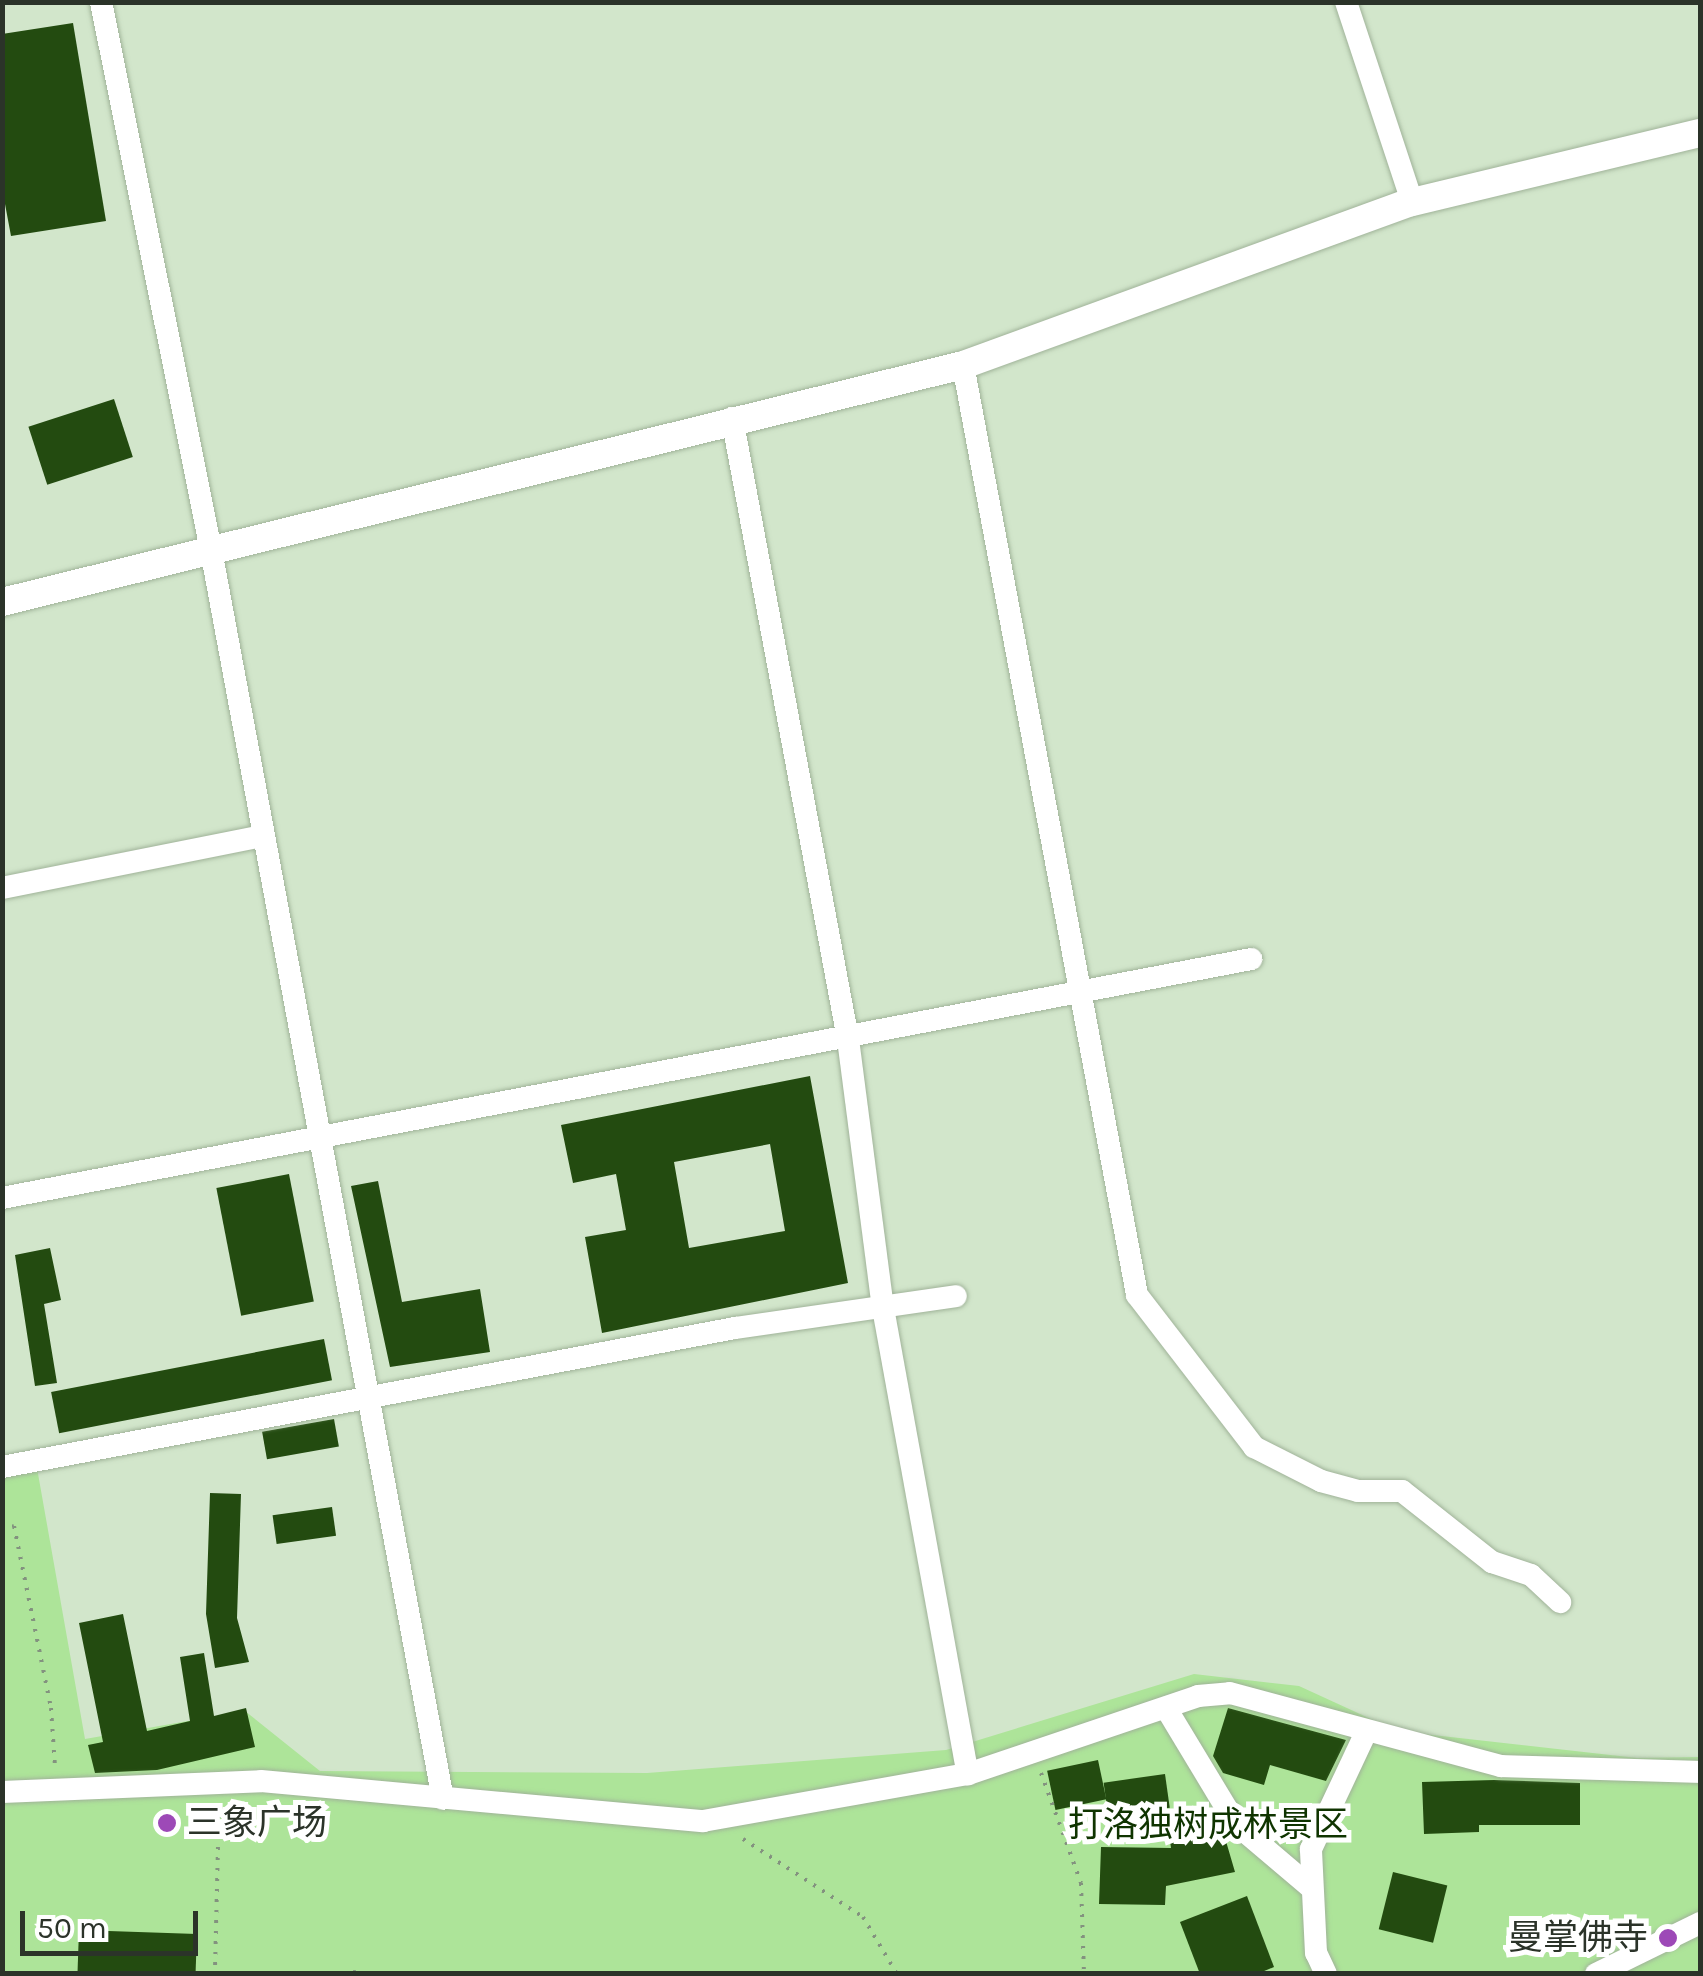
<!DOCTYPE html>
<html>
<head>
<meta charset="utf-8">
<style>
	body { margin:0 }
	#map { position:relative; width:1703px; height:1976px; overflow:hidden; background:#d2e6cb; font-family:Karla,"Noto Sans SC",sans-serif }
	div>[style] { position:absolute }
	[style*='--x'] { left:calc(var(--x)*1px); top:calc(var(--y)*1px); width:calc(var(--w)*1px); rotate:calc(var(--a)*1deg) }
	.green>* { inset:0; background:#ade499 }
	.building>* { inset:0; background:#234b10; transform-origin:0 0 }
	.path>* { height:4px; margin-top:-2px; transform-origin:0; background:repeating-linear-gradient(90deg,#83927f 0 2.5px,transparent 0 10.5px) }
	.roads { filter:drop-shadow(0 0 2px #a0b399) drop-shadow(0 0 2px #a0b399) }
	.minor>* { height:22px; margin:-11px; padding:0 11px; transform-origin:11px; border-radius:11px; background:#fff }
	.tertiary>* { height:28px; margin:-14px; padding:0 14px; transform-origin:14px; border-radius:14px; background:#fff }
	.dots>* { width:28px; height:28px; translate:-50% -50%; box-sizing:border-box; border:5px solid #fff; border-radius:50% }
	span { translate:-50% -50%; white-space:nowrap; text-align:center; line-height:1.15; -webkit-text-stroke:10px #fff; paint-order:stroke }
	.poi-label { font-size:35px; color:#2b3329 }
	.left { translate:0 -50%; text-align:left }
	.right { translate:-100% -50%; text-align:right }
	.park-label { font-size:35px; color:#0f3400 }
	.frame { position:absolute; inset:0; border:5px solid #2b3329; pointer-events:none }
	.scale { position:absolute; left:20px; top:1911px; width:178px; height:45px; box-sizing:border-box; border:5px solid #2b3329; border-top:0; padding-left:12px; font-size:30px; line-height:35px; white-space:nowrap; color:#2b3329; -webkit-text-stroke:8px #fff; paint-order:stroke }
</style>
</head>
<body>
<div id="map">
	<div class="green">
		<i style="clip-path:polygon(37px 1468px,85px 1739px,245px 1711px,320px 1771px,647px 1773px,946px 1750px,1194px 1674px,1299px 1686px,1397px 1731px,1637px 1758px,1700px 1757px,1700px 1973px,3px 1974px,3px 1475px)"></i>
	</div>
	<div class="building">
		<i style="clip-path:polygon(73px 23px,106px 221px,11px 236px,2px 188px,2px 34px)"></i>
		<i style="left:114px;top:399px;width:61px;height:90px;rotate:72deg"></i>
		<i style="clip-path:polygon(evenodd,810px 1076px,848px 1283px,602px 1333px,585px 1237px,626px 1230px,616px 1174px,573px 1183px,561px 1125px,810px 1076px,770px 1144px,785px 1231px,689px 1248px,674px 1162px,770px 1144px)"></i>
		<i style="left:289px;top:1174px;width:130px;height:74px;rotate:79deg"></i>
		<i style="clip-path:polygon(378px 1181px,402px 1302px,480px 1289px,490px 1352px,390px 1367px,351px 1186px)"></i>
		<i style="clip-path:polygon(50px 1248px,61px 1300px,44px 1304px,57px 1383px,35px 1386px,15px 1255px)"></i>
		<i style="left:324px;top:1339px;width:42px;height:278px;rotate:79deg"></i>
		<i style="left:334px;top:1419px;width:28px;height:73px;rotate:80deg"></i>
		<i style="clip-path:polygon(210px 1493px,241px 1494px,237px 1618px,249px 1662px,215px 1668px,206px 1614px)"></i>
		<i style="left:332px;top:1507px;width:29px;height:60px;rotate:82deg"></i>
		<i style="clip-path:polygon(123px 1614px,147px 1731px,190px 1721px,180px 1657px,204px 1653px,214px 1716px,246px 1708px,255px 1747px,157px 1770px,95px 1773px,88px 1745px,103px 1742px,79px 1623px)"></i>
		<i style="clip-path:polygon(1228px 1708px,1346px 1740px,1326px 1781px,1270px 1765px,1264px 1785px,1223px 1773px,1213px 1756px)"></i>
		<i style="left:1098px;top:1760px;width:40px;height:52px;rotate:78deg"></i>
		<i style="left:1165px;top:1774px;width:34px;height:62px;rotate:82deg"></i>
		<i style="clip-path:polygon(1494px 1780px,1580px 1783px,1580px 1825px,1479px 1825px,1479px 1832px,1424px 1834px,1422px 1782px)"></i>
		<i style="clip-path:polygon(1223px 1831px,1235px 1872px,1166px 1886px,1165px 1905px,1099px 1904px,1101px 1847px,1171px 1848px,1170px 1841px)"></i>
		<i style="left:1393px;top:1872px;width:56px;height:59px;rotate:14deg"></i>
		<i style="clip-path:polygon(1247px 1896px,1274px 1967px,1257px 1974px,1200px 1974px,1180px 1922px)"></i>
		<i style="left:79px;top:1930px;width:118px;height:44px;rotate:2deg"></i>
	</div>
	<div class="path">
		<i style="--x:2;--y:1528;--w:12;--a:-9"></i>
		<i style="--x:14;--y:1526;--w:186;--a:78.5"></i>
		<i style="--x:51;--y:1708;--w:58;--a:86.1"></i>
		<i style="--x:1041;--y:1773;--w:117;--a:70"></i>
		<i style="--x:1081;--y:1883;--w:91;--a:88.1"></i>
		<i style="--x:219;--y:1805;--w:168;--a:91.4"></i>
		<i style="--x:215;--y:1973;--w:137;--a:0.4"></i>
		<i style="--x:743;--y:1839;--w:143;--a:33"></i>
		<i style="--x:863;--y:1917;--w:66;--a:59.2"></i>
		<i style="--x:353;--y:1972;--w:22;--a:5"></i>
	</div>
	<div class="roads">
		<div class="minor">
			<i style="--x:101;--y:2;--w:559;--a:78.65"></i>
			<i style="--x:211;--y:550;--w:1270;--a:79.48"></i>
			<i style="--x:1346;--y:2;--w:211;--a:71.7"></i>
			<i style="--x:963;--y:365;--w:946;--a:79.4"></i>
			<i style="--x:1137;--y:1295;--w:192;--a:52.4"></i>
			<i style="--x:1254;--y:1447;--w:75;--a:26.9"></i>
			<i style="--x:1321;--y:1481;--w:38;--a:15"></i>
			<i style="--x:1358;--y:1491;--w:44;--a:0"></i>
			<i style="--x:1402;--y:1491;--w:115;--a:38.3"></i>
			<i style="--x:1492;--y:1562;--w:41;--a:18.4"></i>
			<i style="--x:1531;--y:1575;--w:40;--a:43"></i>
			<i style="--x:732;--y:418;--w:632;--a:79.42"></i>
			<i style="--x:848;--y:1039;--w:271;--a:82.6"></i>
			<i style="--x:883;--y:1308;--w:474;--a:79.7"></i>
			<i style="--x:2;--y:888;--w:266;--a:-11.3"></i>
			<i style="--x:2;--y:1198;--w:1272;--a:-10.83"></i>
			<i style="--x:2;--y:1467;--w:746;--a:-10.74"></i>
			<i style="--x:735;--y:1328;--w:223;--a:-8.2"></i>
			<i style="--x:1166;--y:1708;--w:135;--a:58.9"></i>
			<i style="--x:1236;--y:1824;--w:96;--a:40.3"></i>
			<i style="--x:2;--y:1792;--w:259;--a:-2.4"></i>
			<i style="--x:261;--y:1781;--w:444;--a:5.2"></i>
			<i style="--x:703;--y:1821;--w:269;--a:-10.1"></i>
			<i style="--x:968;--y:1774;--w:243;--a:-18.7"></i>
			<i style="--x:1198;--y:1696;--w:32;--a:-5"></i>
			<i style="--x:1230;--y:1693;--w:281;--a:15.1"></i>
			<i style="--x:1501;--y:1766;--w:199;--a:1.7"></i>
			<i style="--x:1326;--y:1974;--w:23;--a:-115"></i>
			<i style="--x:1316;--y:1953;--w:104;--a:-92.8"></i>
			<i style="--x:1311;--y:1849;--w:129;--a:-64.8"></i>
			<i style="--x:1596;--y:1974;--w:116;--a:-26.1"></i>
		</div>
		<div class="tertiary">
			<i style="--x:2;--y:602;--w:990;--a:-13.85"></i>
			<i style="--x:963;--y:365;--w:478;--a:-20"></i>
			<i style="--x:1412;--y:202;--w:296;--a:-13.5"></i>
		</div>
	</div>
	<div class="dots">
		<i style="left:167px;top:1823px;background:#9d49b7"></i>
		<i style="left:1668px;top:1938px;background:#9d49b7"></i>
	</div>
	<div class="poi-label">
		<span class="left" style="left:187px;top:1823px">三象广场</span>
		<span class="right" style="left:1648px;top:1938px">曼掌佛寺</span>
	</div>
	<div class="park-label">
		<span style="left:1208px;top:1825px">打洛独树成林景区</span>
	</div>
	<div class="frame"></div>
	<div class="scale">50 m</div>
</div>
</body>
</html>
